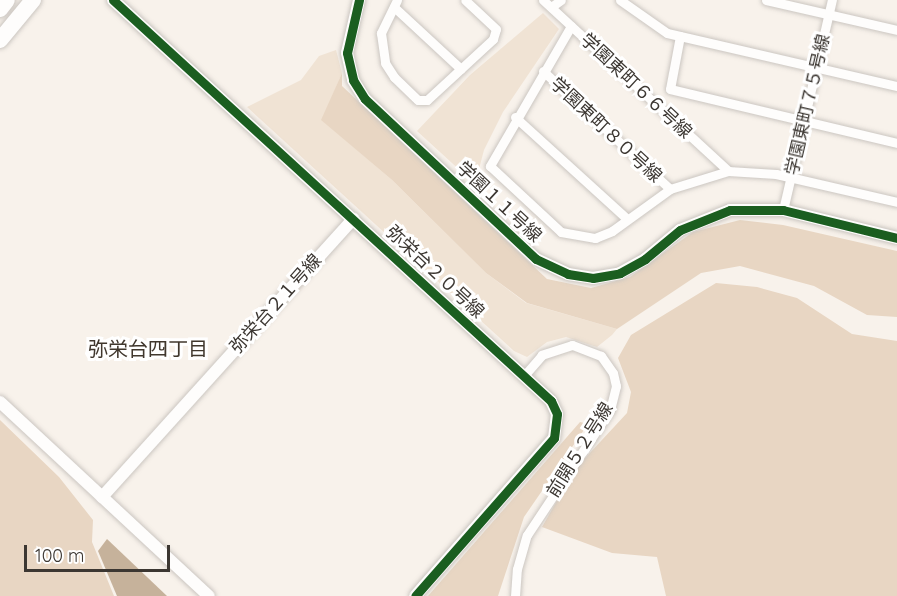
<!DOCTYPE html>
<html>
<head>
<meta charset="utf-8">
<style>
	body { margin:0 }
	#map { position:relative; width:897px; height:596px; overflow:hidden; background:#f8f2eb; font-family:Quicksand,"Noto Sans JP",sans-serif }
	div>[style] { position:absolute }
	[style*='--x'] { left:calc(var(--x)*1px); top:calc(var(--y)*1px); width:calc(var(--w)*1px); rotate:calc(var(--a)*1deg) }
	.green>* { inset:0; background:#f0e3d4 }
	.forest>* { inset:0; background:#e8d6c3 }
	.water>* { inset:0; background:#c6b29b }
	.roads { filter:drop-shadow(0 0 2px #cbc6c1) drop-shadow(0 0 2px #cbc6c1) }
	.minor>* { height:9px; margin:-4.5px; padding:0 4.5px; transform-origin:4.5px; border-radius:4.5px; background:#fefdfc }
	.tertiary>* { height:12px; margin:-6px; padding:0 6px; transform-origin:6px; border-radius:6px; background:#fefdfc }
	.motorway>* { height:16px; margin:-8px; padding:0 8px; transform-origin:8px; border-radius:8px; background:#fefdfc }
	.cycleway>* { height:9px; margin:-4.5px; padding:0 4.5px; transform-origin:4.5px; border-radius:4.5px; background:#1b5e20 }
	span { translate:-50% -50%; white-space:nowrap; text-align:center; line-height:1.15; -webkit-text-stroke:6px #fff; paint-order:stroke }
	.street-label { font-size:18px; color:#3c3732 }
	.neighbourhood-label { font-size:20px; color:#40372d }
	.scale { position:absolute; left:24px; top:545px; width:146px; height:27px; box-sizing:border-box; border:3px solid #3c3732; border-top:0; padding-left:8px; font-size:18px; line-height:21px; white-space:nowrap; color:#3c3732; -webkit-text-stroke:4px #fff; paint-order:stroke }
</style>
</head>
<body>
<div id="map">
	<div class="green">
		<i style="clip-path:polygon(543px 13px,559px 29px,503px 112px,484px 150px,475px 184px,417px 131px,470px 75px)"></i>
		<i style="clip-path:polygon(336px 50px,342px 73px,322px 120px,392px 180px,486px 273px,526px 303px,617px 329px,612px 335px,597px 347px,566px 337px,547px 342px,527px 357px,514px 351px,247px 107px,301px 80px,319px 56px)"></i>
	</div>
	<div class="forest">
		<i style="clip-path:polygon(342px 73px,342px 86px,547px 279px,591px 288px,630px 277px,693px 232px,740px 220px,783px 225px,897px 251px,897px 317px,867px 315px,814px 286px,740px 266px,701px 273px,617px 329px,527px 303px,486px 273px,392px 180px,321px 120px)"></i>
		<i style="clip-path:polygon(716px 283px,757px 287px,797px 298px,852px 334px,897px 341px,897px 596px,666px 596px,657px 557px,612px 553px,542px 527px,575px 469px,627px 413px,631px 392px,618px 358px,631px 335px)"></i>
		<i style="clip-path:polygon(0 420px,59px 477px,93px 520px,92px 542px,114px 596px,0 596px)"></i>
		<i style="clip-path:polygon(580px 422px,588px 424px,524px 517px,498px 596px,428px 596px)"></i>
	</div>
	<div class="water">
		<i style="clip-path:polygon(107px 539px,167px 596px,117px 596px,98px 551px)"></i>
	</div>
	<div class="roads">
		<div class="minor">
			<i style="--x:397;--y:0;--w:37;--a:116"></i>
			<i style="--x:381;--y:33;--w:30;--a:82"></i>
			<i style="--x:385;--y:63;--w:17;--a:57"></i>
			<i style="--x:394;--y:77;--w:33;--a:44"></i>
			<i style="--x:418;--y:100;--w:9;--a:0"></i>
			<i style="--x:427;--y:100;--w:90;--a:-42.7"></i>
			<i style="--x:493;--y:39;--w:10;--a:-73"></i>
			<i style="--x:496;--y:29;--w:42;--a:-136.9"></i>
			<i style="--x:543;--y:0;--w:252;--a:42.7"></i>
			<i style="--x:620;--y:0;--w:57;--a:35.1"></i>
			<i style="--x:667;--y:33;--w:236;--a:13"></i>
			<i style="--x:766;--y:0;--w:134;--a:12.9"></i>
			<i style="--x:394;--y:7;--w:91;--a:42.8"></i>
			<i style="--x:551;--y:7;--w:12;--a:-35"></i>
			<i style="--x:571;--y:26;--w:162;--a:120.1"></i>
			<i style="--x:490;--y:166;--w:97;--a:42.9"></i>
			<i style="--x:561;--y:232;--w:35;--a:10"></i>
			<i style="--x:595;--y:238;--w:18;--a:-22"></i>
			<i style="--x:612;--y:231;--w:72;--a:-35.9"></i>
			<i style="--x:670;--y:189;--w:61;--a:-17.2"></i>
			<i style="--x:728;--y:171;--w:48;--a:3.6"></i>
			<i style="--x:776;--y:174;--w:124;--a:13"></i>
			<i style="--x:680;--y:36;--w:54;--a:100.7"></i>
			<i style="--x:670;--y:89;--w:233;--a:13.4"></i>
			<i style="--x:543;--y:71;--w:173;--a:42.9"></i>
			<i style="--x:515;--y:117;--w:150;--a:42.3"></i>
			<i style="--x:783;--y:210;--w:216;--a:-76.9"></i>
			<i style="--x:515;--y:596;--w:27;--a:-86"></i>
			<i style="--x:517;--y:569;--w:35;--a:-74"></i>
			<i style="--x:527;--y:535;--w:150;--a:-56.4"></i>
			<i style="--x:610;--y:410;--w:25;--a:-76"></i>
			<i style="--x:616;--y:386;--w:13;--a:-103"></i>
			<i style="--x:613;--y:373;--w:21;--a:-125"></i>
			<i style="--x:601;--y:356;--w:31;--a:-159"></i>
			<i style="--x:572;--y:345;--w:32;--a:162"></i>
			<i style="--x:542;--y:355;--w:28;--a:131"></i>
		</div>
		<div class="tertiary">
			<i style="--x:113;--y:0;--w:594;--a:42.47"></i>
			<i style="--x:551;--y:401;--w:14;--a:65"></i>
			<i style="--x:557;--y:414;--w:24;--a:97"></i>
			<i style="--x:554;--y:438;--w:210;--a:131.3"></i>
			<i style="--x:359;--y:0;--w:54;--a:102.8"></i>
			<i style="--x:347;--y:53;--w:28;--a:77"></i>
			<i style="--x:353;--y:80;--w:22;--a:58"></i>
			<i style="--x:365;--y:99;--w:234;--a:43.1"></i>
			<i style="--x:536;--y:259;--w:35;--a:25"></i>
			<i style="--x:568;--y:274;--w:25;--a:9"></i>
			<i style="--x:593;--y:278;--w:27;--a:-10"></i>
			<i style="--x:620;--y:273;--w:29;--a:-29"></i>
			<i style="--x:645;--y:259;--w:45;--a:-39.6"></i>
			<i style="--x:680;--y:230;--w:54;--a:-21.8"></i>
			<i style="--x:730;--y:210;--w:53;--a:0"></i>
			<i style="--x:783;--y:210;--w:117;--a:13.8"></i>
			<i style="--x:0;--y:402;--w:285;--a:42.9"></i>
			<i style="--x:102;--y:497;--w:375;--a:-47.9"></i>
		</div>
		<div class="motorway">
			<i style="--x:0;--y:9;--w:11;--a:-52"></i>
			<i style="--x:0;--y:40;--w:52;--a:-50.5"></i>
		</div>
	</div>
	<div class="cycleway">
		<i style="--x:113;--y:0;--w:594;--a:42.47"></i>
		<i style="--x:551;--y:401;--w:14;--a:65"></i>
		<i style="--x:557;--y:414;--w:24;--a:97"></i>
		<i style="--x:554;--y:438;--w:210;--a:131.3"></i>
		<i style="--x:359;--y:0;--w:54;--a:102.8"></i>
		<i style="--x:347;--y:53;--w:28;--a:77"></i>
		<i style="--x:353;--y:80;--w:22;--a:58"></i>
		<i style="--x:365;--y:99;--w:234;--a:43.1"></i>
		<i style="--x:536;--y:259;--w:35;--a:25"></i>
		<i style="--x:568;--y:274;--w:25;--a:9"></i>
		<i style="--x:593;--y:278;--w:27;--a:-10"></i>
		<i style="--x:620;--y:273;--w:29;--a:-29"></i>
		<i style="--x:645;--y:259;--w:45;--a:-39.6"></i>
		<i style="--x:680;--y:230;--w:54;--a:-21.8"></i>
		<i style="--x:730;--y:210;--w:53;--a:0"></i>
		<i style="--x:783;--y:210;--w:117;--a:13.8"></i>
	</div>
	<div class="street-label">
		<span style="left:636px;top:86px;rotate:43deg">学園東町６６号線</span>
		<span style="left:808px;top:105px;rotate:-77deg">学園東町７５号線</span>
		<span style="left:606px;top:130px;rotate:43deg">学園東町８０号線</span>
		<span style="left:499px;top:202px;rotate:43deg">学園１１号線</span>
		<span style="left:435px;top:272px;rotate:43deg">弥栄台２０号線</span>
		<span style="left:276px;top:304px;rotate:-48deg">弥栄台２１号線</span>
		<span style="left:580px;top:450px;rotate:-58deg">前開５２号線</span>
	</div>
	<div class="neighbourhood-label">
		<span style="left:148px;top:348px">弥栄台四丁目</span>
	</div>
	<div class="scale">100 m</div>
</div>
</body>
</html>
